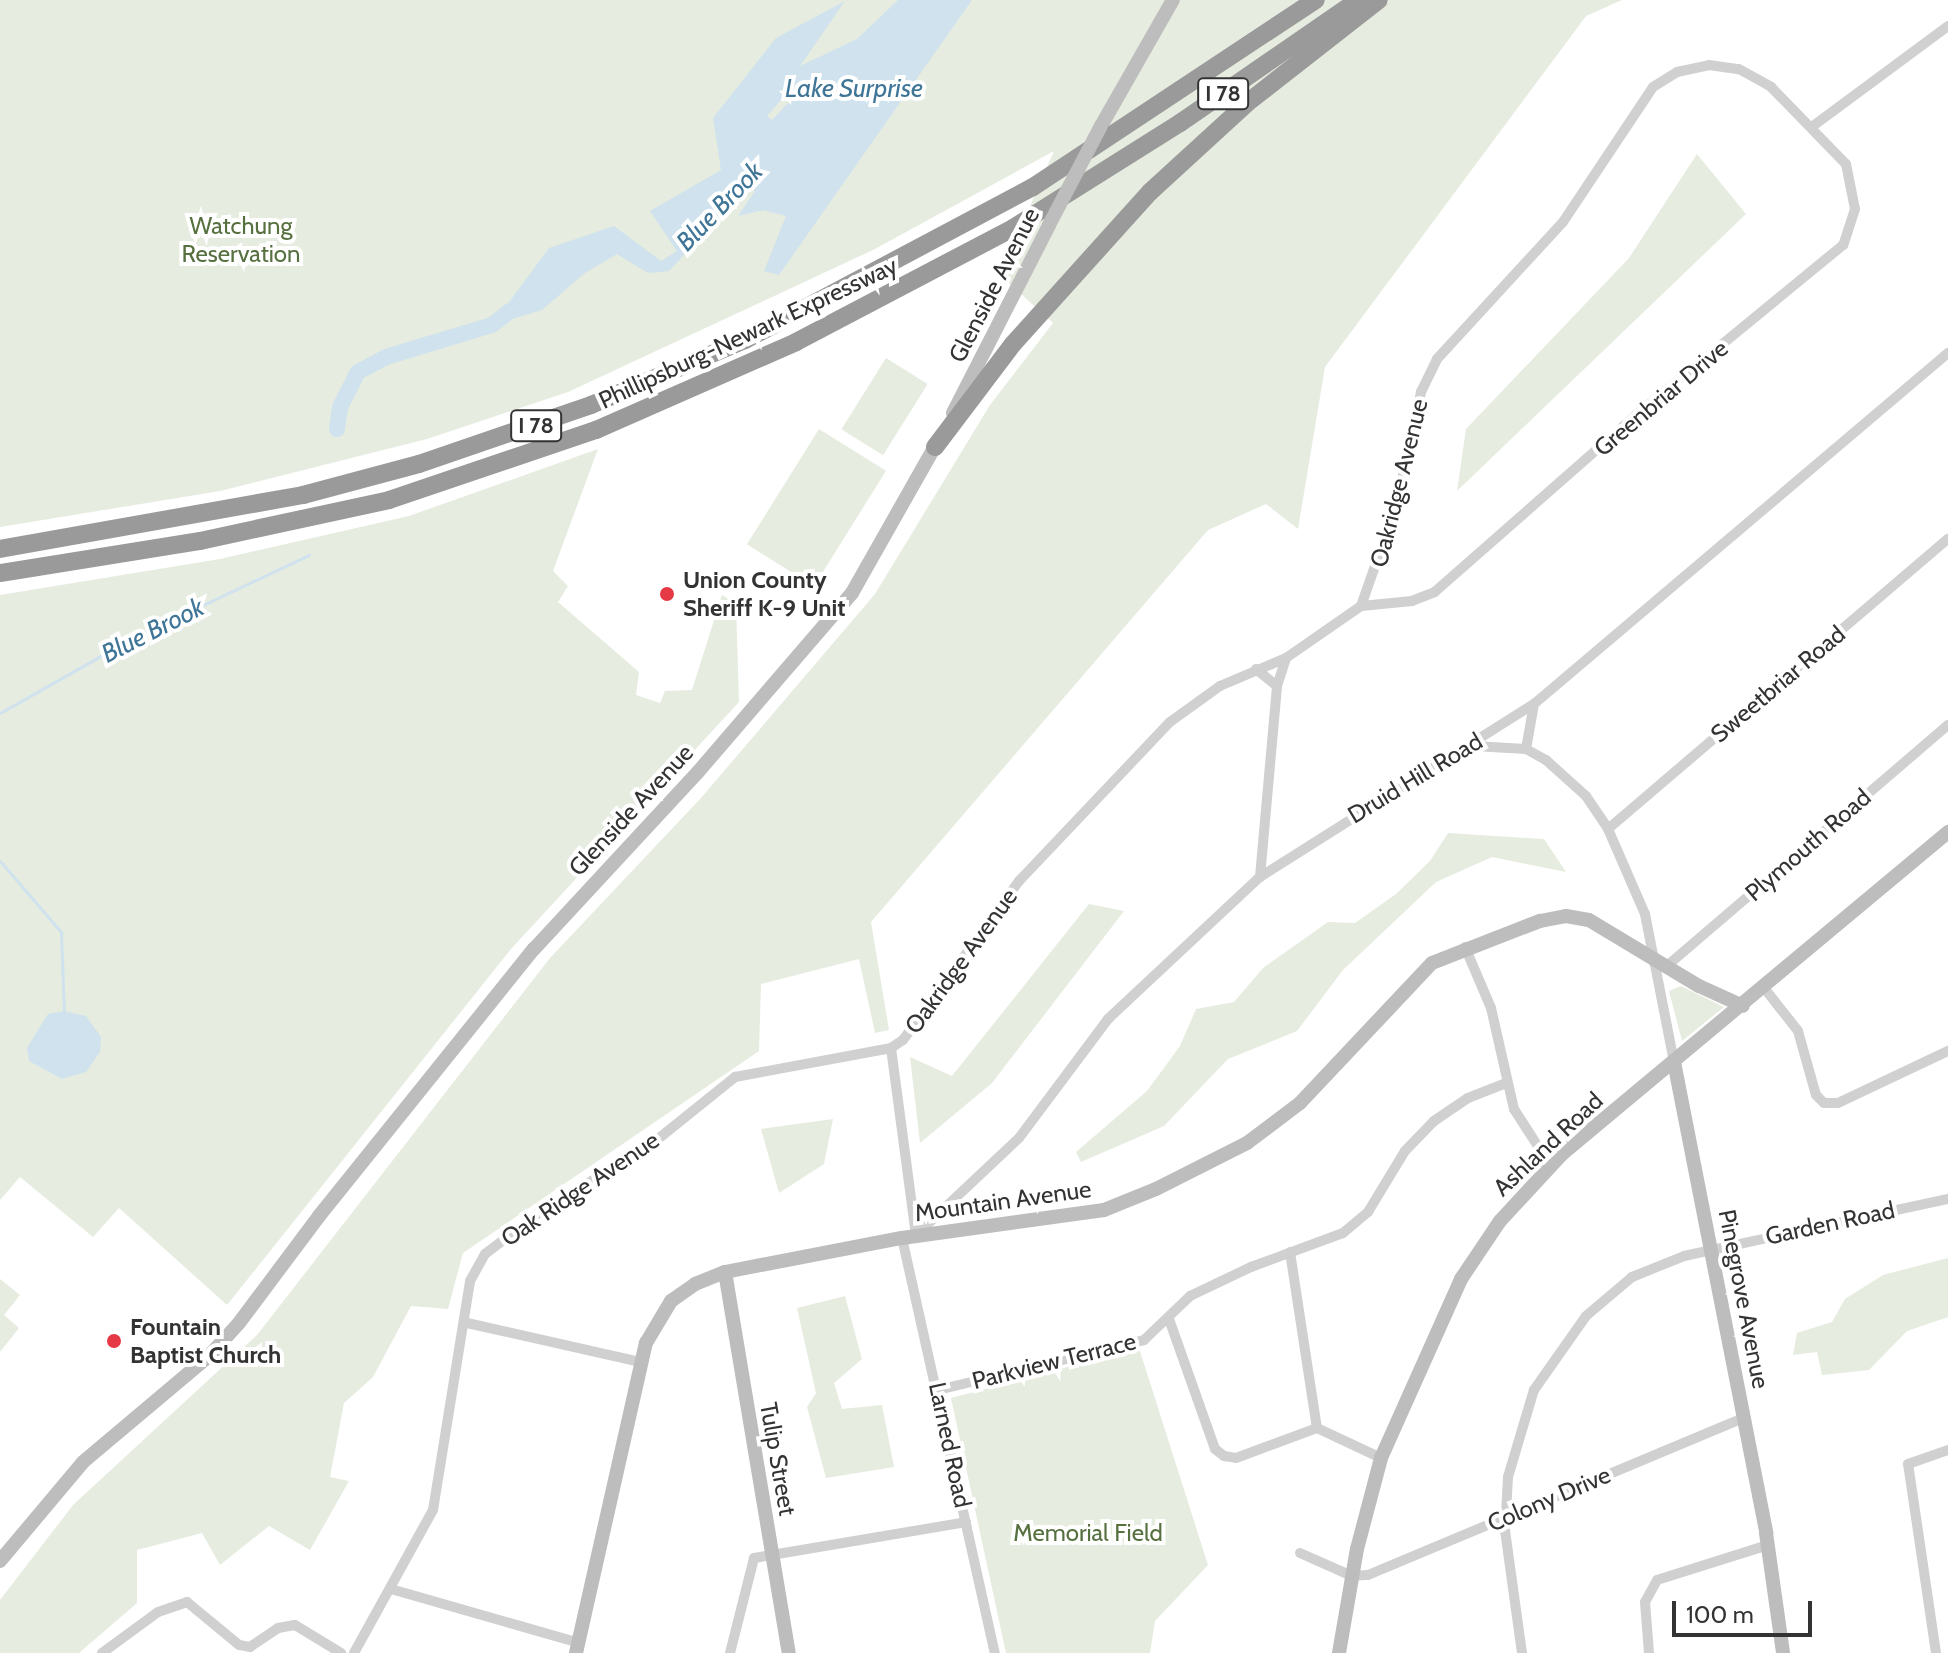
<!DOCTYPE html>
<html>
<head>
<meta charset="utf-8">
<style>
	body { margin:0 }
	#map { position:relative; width:1948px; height:1653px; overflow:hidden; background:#fff; font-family:Cabin,sans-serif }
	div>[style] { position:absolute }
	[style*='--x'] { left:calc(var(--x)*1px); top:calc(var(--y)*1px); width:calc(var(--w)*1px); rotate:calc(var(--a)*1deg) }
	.green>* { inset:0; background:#e6ecdf; transform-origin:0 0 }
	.water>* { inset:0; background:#cfe2ee }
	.stream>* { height:3px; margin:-1.5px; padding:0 1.5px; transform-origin:1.5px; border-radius:1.5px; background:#cfe2ee }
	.river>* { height:16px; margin:-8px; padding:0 8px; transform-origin:8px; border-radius:8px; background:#cfe2ee }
	.street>* { height:10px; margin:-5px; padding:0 5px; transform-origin:5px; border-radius:5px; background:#d0d0d0 }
	.secondary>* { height:14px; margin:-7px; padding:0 7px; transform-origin:7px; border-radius:7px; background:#bdbdbd }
	.highway>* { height:18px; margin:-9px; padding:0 9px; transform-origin:9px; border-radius:9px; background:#9a9a9a }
	.secondary-bridge>* { height:14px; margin:-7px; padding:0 7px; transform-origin:7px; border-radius:7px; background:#bdbdbd }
	.dots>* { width:22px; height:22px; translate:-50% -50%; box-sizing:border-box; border:4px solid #fff; border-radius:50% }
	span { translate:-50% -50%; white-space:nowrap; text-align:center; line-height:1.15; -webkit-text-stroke:8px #fff; paint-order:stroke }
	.shield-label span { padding:2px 6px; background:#fff; border:2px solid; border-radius:6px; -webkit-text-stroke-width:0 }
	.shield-label { font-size:22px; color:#333; font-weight:700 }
	.park-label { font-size:24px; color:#56703f }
	.street-label { font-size:24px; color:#333 }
	.poi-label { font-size:24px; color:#333; font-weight:700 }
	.left { translate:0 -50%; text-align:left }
	.water-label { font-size:26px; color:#3f7597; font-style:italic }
	.scale { position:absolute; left:1672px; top:1601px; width:140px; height:36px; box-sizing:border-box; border:4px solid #333; border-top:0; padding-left:10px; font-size:24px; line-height:28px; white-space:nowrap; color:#333; -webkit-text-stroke:6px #fff; paint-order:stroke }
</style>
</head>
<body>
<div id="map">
	<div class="green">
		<i style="clip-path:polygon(0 0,1622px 0,1586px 16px,1325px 367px,1298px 529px,1266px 504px,1208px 530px,871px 922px,889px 1030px,875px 1033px,859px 959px,761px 984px,759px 1051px,463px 1253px,448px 1309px,411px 1306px,373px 1377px,344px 1403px,330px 1477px,349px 1481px,310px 1550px,269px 1526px,220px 1565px,202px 1533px,137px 1550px,137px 1603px,79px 1653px,0 1653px,0 1600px,73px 1505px,257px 1335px,550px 958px,701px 798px,875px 594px,990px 405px,1053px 323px,1000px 275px,1054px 151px,875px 249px,568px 392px,427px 439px,220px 491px,0 527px)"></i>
		<i style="clip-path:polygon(1697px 154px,1746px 214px,1457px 491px,1466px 429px,1629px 258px)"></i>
		<i style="left:886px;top:358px;width:49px;height:84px;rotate:32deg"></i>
		<i style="left:819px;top:429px;width:79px;height:136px;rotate:32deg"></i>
		<i style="clip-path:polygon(598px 449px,553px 571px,568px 586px,558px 602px,639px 672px,636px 695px,660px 703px,665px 691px,692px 690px,722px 595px,736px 604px,739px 702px,511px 949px,227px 1305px,119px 1208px,93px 1237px,20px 1177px,0 1200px,0 595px,220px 559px,409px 516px)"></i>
		<i style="clip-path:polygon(1448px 833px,1544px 839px,1566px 872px,1492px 857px,1436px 882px,1343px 970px,1297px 1031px,1228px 1059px,1164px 1126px,1081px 1162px,1076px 1152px,1147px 1091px,1180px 1046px,1196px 1009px,1234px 1002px,1263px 968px,1328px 922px,1355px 923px,1396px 894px,1430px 861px)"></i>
		<i style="clip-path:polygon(1089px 904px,1124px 911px,992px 1083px,920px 1143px,910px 1057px,952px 1076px)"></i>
		<i style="clip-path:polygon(1681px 986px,1724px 1007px,1682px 1041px,1669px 991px)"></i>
		<i style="clip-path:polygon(833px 1119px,824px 1164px,779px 1193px,761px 1129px)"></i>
		<i style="clip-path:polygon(1948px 1258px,1948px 1317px,1907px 1331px,1869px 1370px,1822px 1375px,1817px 1352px,1793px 1355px,1797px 1333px,1832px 1322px,1845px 1299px,1883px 1275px)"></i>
		<i style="clip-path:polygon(0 1279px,20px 1295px,4px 1315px,19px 1328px,0 1352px)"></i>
		<i style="clip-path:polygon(845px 1296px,862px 1359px,834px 1383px,842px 1409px,882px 1405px,894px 1467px,826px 1478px,807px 1407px,816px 1393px,797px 1308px)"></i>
		<i style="clip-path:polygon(1139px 1348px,1208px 1565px,1155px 1621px,1150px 1653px,1006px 1653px,951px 1398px)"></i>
	</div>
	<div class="water">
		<i style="clip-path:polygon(evenodd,898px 0,972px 0,779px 275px,764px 271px,786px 216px,763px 210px,738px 216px,755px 191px,746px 188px,669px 271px,648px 273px,617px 254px,585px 273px,542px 310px,492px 325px,549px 248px,614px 226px,661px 261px,677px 251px,650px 211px,721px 170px,713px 118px,776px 38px,845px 1px,800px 66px,857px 39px,898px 0,787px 93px,789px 102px,772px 120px,767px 116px,787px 93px)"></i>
		<i style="clip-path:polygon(64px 1011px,86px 1016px,101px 1037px,100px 1052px,86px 1072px,62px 1079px,29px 1061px,27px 1048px,48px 1014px)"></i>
	</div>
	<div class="stream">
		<i style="--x:0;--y:713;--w:150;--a:-29.5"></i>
		<i style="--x:131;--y:639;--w:197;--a:-25.3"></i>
		<i style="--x:0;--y:861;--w:94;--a:49.3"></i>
		<i style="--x:61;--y:932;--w:82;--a:87.9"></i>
	</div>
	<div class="river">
		<i style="--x:337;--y:429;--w:22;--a:-82"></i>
		<i style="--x:340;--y:407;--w:39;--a:-63"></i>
		<i style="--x:358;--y:372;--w:32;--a:-28"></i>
		<i style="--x:386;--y:357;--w:111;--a:-16.8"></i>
		<i style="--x:492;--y:325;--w:23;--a:-38"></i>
	</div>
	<div class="street">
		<i style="--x:1813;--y:126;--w:168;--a:-36.5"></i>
		<i style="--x:1256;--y:669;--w:27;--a:39"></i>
		<i style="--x:1474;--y:746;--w:52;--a:3.3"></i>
		<i style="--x:1526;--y:749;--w:23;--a:29"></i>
		<i style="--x:1546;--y:760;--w:54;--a:42"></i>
		<i style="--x:1586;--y:796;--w:40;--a:56"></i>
		<i style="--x:1608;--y:829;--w:93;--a:66.5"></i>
		<i style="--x:1645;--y:914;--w:151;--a:78.9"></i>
		<i style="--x:1526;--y:749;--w:46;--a:-79.9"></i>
		<i style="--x:1608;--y:829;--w:447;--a:-40.5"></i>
		<i style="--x:1260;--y:877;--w:192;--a:-84.9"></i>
		<i style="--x:1277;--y:686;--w:29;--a:-72"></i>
		<i style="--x:1465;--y:947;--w:66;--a:66.9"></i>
		<i style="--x:1491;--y:1008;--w:104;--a:77.2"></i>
		<i style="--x:1514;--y:1109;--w:67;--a:57.3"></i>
		<i style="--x:1668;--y:965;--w:369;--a:-40.6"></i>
		<i style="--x:1765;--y:989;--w:53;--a:51.8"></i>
		<i style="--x:1798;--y:1031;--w:66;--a:74.3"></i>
		<i style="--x:1816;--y:1095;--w:11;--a:45"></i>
		<i style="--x:1824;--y:1103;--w:14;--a:0"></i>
		<i style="--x:1838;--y:1103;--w:122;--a:-25.3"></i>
		<i style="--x:891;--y:1048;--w:189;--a:82.4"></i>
		<i style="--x:916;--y:1235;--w:141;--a:-43.3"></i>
		<i style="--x:1019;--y:1138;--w:149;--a:-53.2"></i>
		<i style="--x:1108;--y:1019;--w:208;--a:-43.1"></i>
		<i style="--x:1260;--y:877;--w:324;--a:-32.3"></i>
		<i style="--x:1534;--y:704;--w:543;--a:-40.29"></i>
		<i style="--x:902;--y:1238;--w:425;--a:77.4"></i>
		<i style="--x:1290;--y:1252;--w:178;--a:81.3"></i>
		<i style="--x:1169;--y:1319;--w:138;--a:70.5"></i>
		<i style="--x:1215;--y:1449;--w:11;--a:38"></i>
		<i style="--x:1224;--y:1456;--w:12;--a:9"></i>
		<i style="--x:1236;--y:1458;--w:86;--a:-20.3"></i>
		<i style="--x:467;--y:1323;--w:177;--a:12.7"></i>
		<i style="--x:938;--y:1390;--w:212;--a:-13.6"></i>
		<i style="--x:1144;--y:1340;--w:64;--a:-43.7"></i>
		<i style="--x:1190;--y:1296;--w:68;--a:-25.4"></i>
		<i style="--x:1251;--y:1267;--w:98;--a:-20.3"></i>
		<i style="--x:1343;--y:1233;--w:33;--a:-40"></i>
		<i style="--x:1368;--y:1212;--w:71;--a:-58.8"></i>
		<i style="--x:1405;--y:1151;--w:42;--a:-46"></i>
		<i style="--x:1434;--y:1121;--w:41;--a:-34.1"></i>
		<i style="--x:1468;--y:1098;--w:41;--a:-21.5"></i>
		<i style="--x:1317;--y:1428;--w:71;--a:25.1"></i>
		<i style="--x:1300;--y:1553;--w:57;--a:23.9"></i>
		<i style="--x:1352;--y:1576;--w:16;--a:-4"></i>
		<i style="--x:1368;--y:1575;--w:409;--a:-22.7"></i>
		<i style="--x:391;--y:1589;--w:196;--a:16"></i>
		<i style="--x:102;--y:1653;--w:69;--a:-36.2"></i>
		<i style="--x:158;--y:1612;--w:31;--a:-19"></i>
		<i style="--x:187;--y:1602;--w:67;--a:39.6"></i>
		<i style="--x:239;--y:1645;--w:11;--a:10"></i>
		<i style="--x:250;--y:1647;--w:34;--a:-34"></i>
		<i style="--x:278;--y:1628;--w:17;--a:-10"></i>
		<i style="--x:295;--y:1625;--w:54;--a:31.3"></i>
		<i style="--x:354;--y:1653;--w:163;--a:-61.1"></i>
		<i style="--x:433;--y:1510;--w:232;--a:-80.8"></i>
		<i style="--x:470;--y:1281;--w:31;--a:-61"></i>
		<i style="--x:485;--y:1254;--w:73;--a:-37.2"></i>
		<i style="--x:543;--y:1210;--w:122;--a:-31"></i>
		<i style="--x:648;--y:1147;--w:112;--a:-38.8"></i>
		<i style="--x:735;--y:1077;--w:159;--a:-10.5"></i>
		<i style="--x:891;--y:1048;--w:14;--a:-34"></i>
		<i style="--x:903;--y:1040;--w:197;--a:-53.9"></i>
		<i style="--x:1019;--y:881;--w:219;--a:-46.5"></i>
		<i style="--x:1170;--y:722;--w:62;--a:-35.8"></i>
		<i style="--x:1220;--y:686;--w:72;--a:-23"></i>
		<i style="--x:1286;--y:658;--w:91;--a:-34.7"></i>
		<i style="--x:1361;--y:606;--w:109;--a:-70.7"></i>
		<i style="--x:1397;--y:503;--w:114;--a:-77.8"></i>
		<i style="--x:1421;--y:392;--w:37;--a:-64"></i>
		<i style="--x:1437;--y:359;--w:186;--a:-47.4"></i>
		<i style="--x:1563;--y:222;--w:162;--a:-56.3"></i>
		<i style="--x:1653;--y:87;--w:28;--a:-32"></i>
		<i style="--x:1677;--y:72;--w:33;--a:-12"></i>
		<i style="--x:1709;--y:65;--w:30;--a:8"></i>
		<i style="--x:1739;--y:69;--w:37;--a:29"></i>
		<i style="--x:1771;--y:87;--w:107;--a:45.8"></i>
		<i style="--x:1846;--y:164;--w:46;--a:78.7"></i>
		<i style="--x:1855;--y:209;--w:38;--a:108"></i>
		<i style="--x:1843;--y:245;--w:269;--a:140.6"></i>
		<i style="--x:1635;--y:416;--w:266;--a:138.7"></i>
		<i style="--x:1435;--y:592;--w:25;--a:159"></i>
		<i style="--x:1412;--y:601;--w:51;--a:174.4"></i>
		<i style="--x:730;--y:1653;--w:98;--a:-75.8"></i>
		<i style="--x:754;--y:1558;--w:215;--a:-9.6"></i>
		<i style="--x:1522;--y:1653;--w:123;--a:-97.9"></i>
		<i style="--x:1505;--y:1531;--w:54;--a:-86.8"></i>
		<i style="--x:1508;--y:1477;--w:91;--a:-73.4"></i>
		<i style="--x:1534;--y:1390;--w:90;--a:-54.9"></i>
		<i style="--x:1586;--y:1316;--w:60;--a:-40.3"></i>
		<i style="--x:1632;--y:1277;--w:56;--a:-22"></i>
		<i style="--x:1684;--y:1256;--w:270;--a:-12.2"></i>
		<i style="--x:1649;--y:1653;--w:51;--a:-94.5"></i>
		<i style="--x:1645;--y:1602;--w:25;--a:-61"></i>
		<i style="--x:1657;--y:1580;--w:116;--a:-17.5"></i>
		<i style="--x:1936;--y:1653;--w:191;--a:-98.4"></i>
		<i style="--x:1908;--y:1464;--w:42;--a:-19.3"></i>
	</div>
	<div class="secondary">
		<i style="--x:1101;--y:126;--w:145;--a:-60.3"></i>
		<i style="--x:953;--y:413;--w:211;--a:-62.9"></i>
		<i style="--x:1674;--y:1062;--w:480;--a:78.9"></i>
		<i style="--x:1766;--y:1533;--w:121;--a:81.9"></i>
		<i style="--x:725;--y:1272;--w:386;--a:80.5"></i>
		<i style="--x:0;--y:1561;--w:129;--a:-50"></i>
		<i style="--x:83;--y:1462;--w:166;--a:-40.1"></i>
		<i style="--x:210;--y:1355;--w:43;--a:-47.8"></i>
		<i style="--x:239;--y:1323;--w:134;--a:-53.2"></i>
		<i style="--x:319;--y:1216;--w:343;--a:-51.2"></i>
		<i style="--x:534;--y:949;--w:241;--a:-47.2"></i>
		<i style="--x:698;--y:772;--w:236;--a:-49.3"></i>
		<i style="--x:852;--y:593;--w:177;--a:-60.5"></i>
		<i style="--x:576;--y:1653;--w:318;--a:-77.3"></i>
		<i style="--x:646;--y:1343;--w:49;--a:-59.2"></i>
		<i style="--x:671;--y:1301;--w:29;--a:-35"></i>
		<i style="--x:695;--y:1284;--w:32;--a:-22"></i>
		<i style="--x:725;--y:1272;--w:180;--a:-10.9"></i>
		<i style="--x:902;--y:1238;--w:204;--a:-7.9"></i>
		<i style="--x:1104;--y:1210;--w:56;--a:-22"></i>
		<i style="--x:1156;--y:1189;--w:102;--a:-26.8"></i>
		<i style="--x:1247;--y:1143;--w:66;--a:-37"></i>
		<i style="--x:1300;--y:1103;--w:192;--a:-46.7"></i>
		<i style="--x:1432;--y:963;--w:116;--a:-21.3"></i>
		<i style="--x:1540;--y:921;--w:26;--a:-11"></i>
		<i style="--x:1566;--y:916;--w:23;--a:10"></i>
		<i style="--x:1589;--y:920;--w:128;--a:31"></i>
		<i style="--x:1699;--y:986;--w:48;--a:24.4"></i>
		<i style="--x:1339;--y:1653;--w:106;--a:-80.2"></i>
		<i style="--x:1357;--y:1549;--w:94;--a:-75.2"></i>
		<i style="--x:1381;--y:1458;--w:196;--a:-65.9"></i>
		<i style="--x:1461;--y:1279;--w:70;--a:-56.1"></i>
		<i style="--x:1500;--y:1221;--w:91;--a:-47.2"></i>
		<i style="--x:1562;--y:1154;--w:503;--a:-39.83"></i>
	</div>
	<div class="highway">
		<i style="--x:935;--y:447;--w:129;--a:-52.9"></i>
		<i style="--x:1013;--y:344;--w:205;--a:-48"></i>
		<i style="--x:1150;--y:192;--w:132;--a:-42.5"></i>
		<i style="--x:1247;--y:103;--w:167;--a:-38"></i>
		<i style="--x:0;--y:549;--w:308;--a:-10.1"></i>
		<i style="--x:303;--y:495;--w:120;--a:-15"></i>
		<i style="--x:419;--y:464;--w:182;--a:-18.9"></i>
		<i style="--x:591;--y:405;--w:167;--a:-22.9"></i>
		<i style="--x:745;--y:340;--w:326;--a:-28"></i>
		<i style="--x:1033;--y:187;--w:339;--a:-33.5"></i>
		<i style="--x:0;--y:573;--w:203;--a:-9.1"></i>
		<i style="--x:200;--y:541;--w:193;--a:-12.2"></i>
		<i style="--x:389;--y:500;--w:219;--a:-18.7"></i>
		<i style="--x:596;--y:430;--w:219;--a:-23.7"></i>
		<i style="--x:796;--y:342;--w:245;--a:-27.7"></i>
		<i style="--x:1013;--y:228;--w:197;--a:-32.2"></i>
		<i style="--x:1180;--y:123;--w:216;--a:-34.6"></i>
	</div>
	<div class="secondary-bridge">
		<i style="--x:1049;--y:225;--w:112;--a:-62.3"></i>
	</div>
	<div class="dots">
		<i style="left:667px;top:594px;background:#e63946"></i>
		<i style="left:114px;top:1341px;background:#e63946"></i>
	</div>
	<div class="shield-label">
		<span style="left:1223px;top:94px">I 78</span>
		<span style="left:536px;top:426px">I 78</span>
	</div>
	<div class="park-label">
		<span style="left:241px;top:240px">Watchung<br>Reservation</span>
		<span style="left:1088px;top:1533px">Memorial Field</span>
	</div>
	<div class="street-label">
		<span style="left:994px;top:285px;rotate:-63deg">Glenside Avenue</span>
		<span style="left:748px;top:333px;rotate:-25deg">Phillipsburg-Newark Expressway</span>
		<span style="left:1661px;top:398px;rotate:-40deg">Greenbriar Drive</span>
		<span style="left:1399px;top:483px;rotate:-76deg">Oakridge Avenue</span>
		<span style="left:1778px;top:684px;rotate:-40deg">Sweetbriar Road</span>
		<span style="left:1415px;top:778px;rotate:-31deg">Druid Hill Road</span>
		<span style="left:631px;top:810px;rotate:-47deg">Glenside Avenue</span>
		<span style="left:1808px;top:845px;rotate:-41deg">Plymouth Road</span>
		<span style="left:961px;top:961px;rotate:-54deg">Oakridge Avenue</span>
		<span style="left:1548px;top:1144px;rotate:-43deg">Ashland Road</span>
		<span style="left:580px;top:1189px;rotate:-34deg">Oak Ridge Avenue</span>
		<span style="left:1003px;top:1201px;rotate:-8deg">Mountain Avenue</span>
		<span style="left:1830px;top:1223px;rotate:-12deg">Garden Road</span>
		<span style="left:1744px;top:1299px;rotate:79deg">Pinegrove Avenue</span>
		<span style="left:1054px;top:1361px;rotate:-14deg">Parkview Terrace</span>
		<span style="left:950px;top:1445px;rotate:78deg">Larned Road</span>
		<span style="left:778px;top:1459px;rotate:80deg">Tulip Street</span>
		<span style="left:1549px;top:1499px;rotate:-23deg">Colony Drive</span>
	</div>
	<div class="poi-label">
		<span class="left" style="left:683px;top:594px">Union County<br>Sheriff K-9 Unit</span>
		<span class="left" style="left:130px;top:1341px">Fountain<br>Baptist Church</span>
	</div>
	<div class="water-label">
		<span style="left:854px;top:89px">Lake Surprise</span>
		<span style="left:720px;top:207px;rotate:-46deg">Blue Brook</span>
		<span style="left:153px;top:631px;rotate:-27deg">Blue Brook</span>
	</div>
	<div class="scale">100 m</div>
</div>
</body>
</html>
